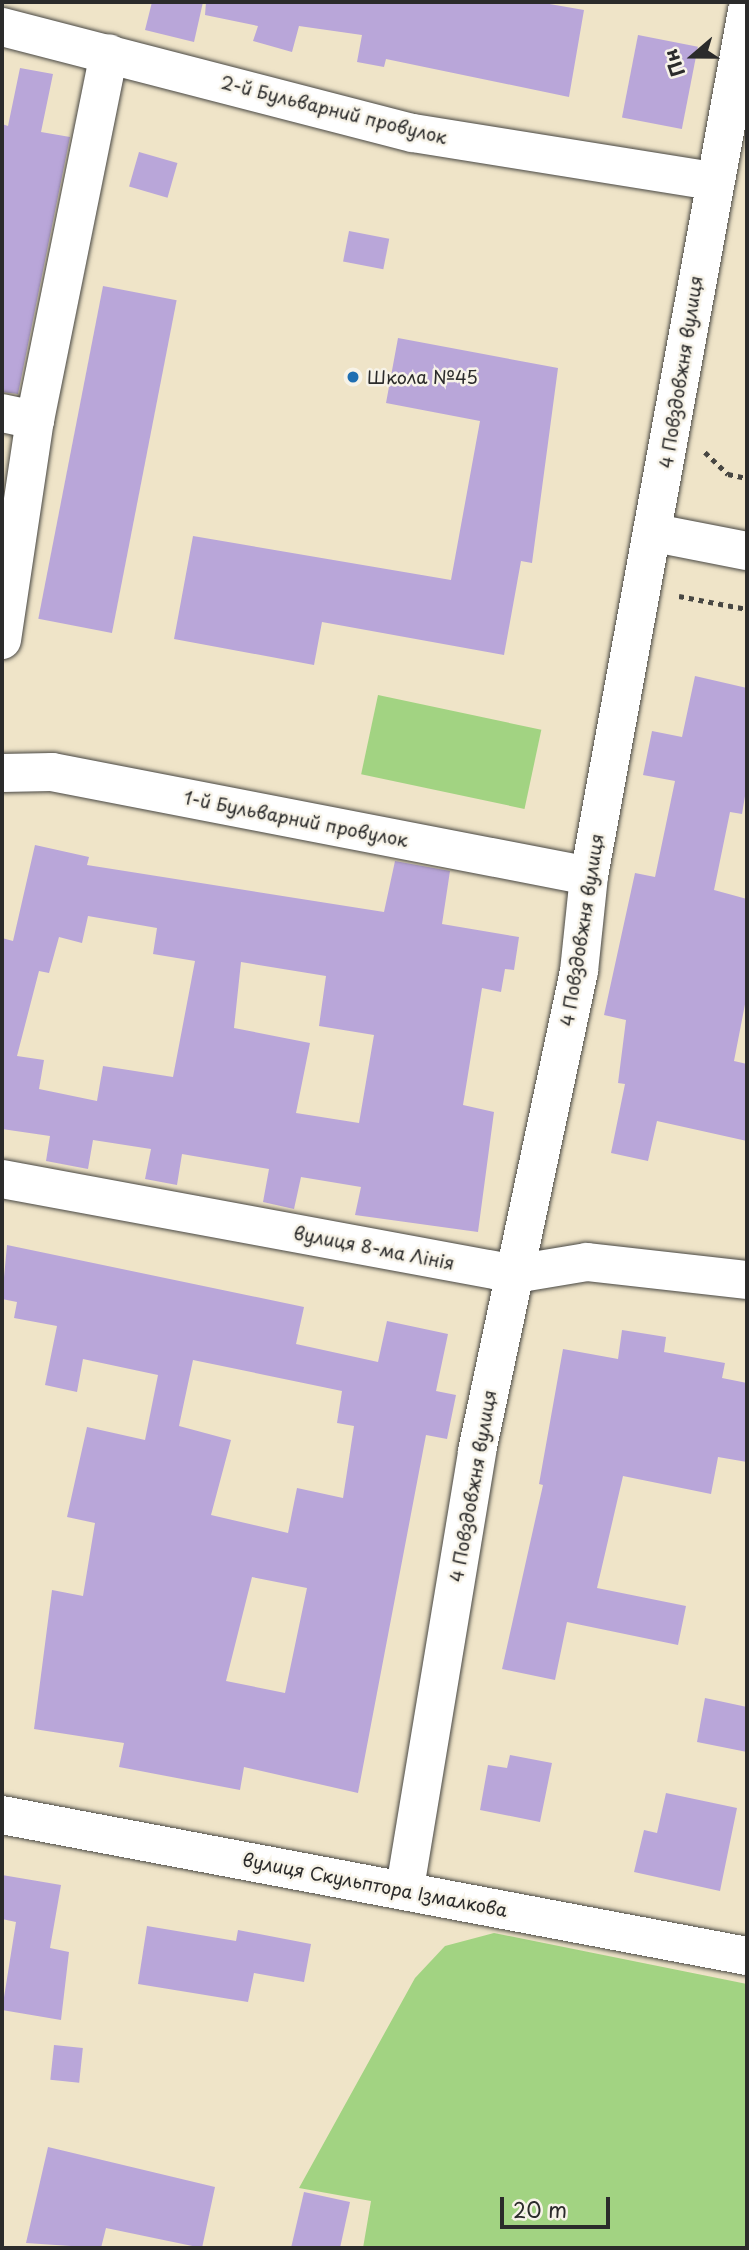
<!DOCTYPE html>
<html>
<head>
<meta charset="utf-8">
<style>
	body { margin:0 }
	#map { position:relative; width:749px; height:2250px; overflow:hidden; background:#efe4c8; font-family:"Playpen Sans",sans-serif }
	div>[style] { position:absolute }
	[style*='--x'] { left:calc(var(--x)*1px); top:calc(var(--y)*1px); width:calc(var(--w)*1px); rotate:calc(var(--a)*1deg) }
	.green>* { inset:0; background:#a2d382; transform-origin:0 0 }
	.building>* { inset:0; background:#b9a6d9; transform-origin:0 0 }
	.path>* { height:4.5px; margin-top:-2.25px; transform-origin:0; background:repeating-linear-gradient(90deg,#484743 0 5px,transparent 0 10px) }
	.roads { filter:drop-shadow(0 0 2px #484743) drop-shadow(0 0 2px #484743) }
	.minor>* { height:38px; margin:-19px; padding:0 19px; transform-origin:19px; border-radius:19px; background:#fff }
	.dots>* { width:19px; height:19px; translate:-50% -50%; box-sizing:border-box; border:4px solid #f7f3e8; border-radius:50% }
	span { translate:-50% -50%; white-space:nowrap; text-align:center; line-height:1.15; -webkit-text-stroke:5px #f7f3e8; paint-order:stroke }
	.street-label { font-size:18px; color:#2b2b2b }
	.poi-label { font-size:18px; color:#2b2b2b }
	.left { translate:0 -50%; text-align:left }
	.frame { position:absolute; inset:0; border:4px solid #2b2b2b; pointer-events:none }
	.north { position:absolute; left:658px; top:21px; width:70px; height:70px; -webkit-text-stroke:5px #f7f3e8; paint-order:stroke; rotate:250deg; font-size:19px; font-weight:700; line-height:28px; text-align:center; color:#2b2b2b }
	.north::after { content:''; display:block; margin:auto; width:24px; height:32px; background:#2b2b2b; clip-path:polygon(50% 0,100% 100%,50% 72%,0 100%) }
	.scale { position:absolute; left:500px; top:2197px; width:110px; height:32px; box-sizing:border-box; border:4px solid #2b2b2b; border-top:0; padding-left:9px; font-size:21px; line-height:24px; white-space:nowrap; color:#2b2b2b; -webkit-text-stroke:5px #f7f3e8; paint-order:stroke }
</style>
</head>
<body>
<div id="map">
	<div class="green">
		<i style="left:378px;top:695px;width:167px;height:81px;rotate:12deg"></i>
		<i style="clip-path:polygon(494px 1933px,747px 1984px,747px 2248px,363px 2248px,371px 2201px,299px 2188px,415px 1978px,445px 1946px)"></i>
	</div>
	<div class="building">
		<i style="clip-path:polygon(152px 2px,203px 2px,194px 42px,145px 30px)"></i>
		<i style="clip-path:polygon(206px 2px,538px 2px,584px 10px,569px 97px,386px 59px,384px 67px,357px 62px,362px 35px,299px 26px,292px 52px,253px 41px,258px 26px,205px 15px)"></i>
		<i style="left:638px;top:35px;width:61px;height:84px;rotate:11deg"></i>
		<i style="clip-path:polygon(20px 68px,53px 74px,41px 132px,70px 137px,18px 394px,2px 392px,2px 124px,8px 126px)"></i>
		<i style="left:139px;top:152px;width:40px;height:36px;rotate:16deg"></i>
		<i style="left:349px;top:231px;width:41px;height:31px;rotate:11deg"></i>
		<i style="left:103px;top:286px;width:75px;height:339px;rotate:11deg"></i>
		<i style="clip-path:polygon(398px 338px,558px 368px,532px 563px,521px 561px,504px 655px,322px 622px,314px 665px,174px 639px,193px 536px,451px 580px,480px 421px,386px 403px)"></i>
		<i style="clip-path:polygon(695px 676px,747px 688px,747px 784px,742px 814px,730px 812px,714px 890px,747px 899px,747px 994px,734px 1061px,747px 1064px,747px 1141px,657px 1121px,648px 1161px,611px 1153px,625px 1084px,618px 1083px,626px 1020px,604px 1015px,635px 873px,655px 877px,675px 781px,643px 775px,652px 731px,682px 737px)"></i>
		<i style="clip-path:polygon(evenodd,35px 845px,89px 857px,87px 865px,384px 912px,395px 861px,450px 871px,442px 924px,519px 937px,514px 970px,505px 969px,501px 992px,482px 988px,463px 1105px,494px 1112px,478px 1232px,355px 1215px,361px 1187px,301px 1177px,294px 1209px,263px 1202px,269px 1169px,182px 1154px,177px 1185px,145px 1179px,151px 1149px,93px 1140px,88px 1169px,46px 1161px,50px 1136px,2px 1129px,2px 938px,13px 941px,35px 845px,88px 916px,157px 928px,153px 954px,195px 961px,173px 1077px,103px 1066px,97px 1101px,39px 1089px,44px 1060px,17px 1056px,39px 971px,49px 973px,59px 937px,82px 943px,88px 916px,35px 845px,241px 962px,326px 976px,319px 1026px,374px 1035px,359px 1123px,296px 1113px,310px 1043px,234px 1028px,241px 962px)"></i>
		<i style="clip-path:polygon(evenodd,7px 1245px,304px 1307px,296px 1344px,378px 1362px,387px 1321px,448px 1334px,436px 1391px,456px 1395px,447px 1439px,426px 1435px,358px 1793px,244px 1767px,240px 1790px,119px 1767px,124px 1743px,34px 1729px,52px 1590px,83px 1596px,95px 1523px,67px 1517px,87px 1427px,145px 1440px,158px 1375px,83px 1359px,77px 1392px,45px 1385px,57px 1326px,14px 1318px,17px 1302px,2px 1299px,7px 1245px,193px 1360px,342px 1391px,337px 1423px,354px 1426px,343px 1498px,297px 1488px,288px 1533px,211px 1515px,231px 1440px,179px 1426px,193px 1360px,7px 1245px,252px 1577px,307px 1588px,285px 1693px,226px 1681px,252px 1577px)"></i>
		<i style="clip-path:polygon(622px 1330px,666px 1337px,664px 1352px,725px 1363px,722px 1378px,747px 1383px,747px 1462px,718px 1457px,711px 1494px,623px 1476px,597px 1588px,686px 1606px,678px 1645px,567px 1622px,555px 1680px,502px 1669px,543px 1485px,539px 1484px,563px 1349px,618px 1359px)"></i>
		<i style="clip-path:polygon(705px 1698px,747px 1707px,747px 1752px,697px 1742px)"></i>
		<i style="clip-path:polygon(510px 1755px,552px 1763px,540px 1822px,480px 1810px,488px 1765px,507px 1768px)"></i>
		<i style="clip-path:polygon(666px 1793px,737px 1808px,720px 1891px,634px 1872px,644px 1830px,657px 1833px)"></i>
		<i style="clip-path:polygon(2px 1875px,61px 1885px,50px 1948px,69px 1952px,61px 2020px,2px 2010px,16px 1922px,2px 1919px)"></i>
		<i style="clip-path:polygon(147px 1926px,236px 1941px,238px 1930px,311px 1944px,304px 1982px,254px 1973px,248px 2002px,138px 1984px)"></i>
		<i style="left:54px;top:2045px;width:29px;height:35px;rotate:6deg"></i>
		<i style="clip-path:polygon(48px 2147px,215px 2187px,202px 2248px,106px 2228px,101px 2248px,26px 2243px)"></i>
		<i style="clip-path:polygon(304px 2192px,350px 2202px,340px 2248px,291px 2248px)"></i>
	</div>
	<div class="path">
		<i style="--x:705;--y:452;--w:32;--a:44"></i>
		<i style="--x:728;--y:474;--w:19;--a:12"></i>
		<i style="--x:679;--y:596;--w:69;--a:10.8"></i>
	</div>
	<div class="roads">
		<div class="minor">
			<i style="--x:2;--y:27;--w:424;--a:14.5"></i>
			<i style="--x:413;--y:133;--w:303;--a:9.1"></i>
			<i style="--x:2;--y:413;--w:34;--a:12"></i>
			<i style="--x:655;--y:533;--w:94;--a:11.1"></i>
			<i style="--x:2;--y:640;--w:222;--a:-81.5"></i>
			<i style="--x:35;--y:420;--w:374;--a:-78.6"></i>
			<i style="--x:2;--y:773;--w:50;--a:-1.1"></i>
			<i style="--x:52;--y:772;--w:547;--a:10.96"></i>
			<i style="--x:2;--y:1179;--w:522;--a:10.49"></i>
			<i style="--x:515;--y:1274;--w:73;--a:-9.5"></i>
			<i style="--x:587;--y:1262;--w:161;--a:6.4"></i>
			<i style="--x:2;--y:1815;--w:758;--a:10.72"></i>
			<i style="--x:405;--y:1888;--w:443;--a:-80.6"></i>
			<i style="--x:477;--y:1451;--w:491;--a:-78"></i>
			<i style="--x:579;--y:971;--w:96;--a:-84"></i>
			<i style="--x:589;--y:876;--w:879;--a:-79.65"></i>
		</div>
	</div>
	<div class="dots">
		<i style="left:353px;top:377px;background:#1f6fb2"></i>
	</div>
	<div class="street-label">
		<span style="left:334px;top:110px;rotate:14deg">2-й Бульварний провулок</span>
		<span style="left:681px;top:372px;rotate:-81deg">4 Повздовжня вулиця</span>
		<span style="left:296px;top:819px;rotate:11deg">1-й Бульварний провулок</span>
		<span style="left:582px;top:930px;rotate:-81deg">4 Повздовжня вулиця</span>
		<span style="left:374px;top:1248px;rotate:11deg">вулиця 8-ма Лінія</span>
		<span style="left:473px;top:1486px;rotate:-80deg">4 Повздовжня вулиця</span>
		<span style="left:375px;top:1885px;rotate:11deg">вулиця Скульптора Ізмалкова</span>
	</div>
	<div class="poi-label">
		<span class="left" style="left:367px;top:377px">Школа №45</span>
	</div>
	<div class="frame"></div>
	<div class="north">Пн</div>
	<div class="scale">20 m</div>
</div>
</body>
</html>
